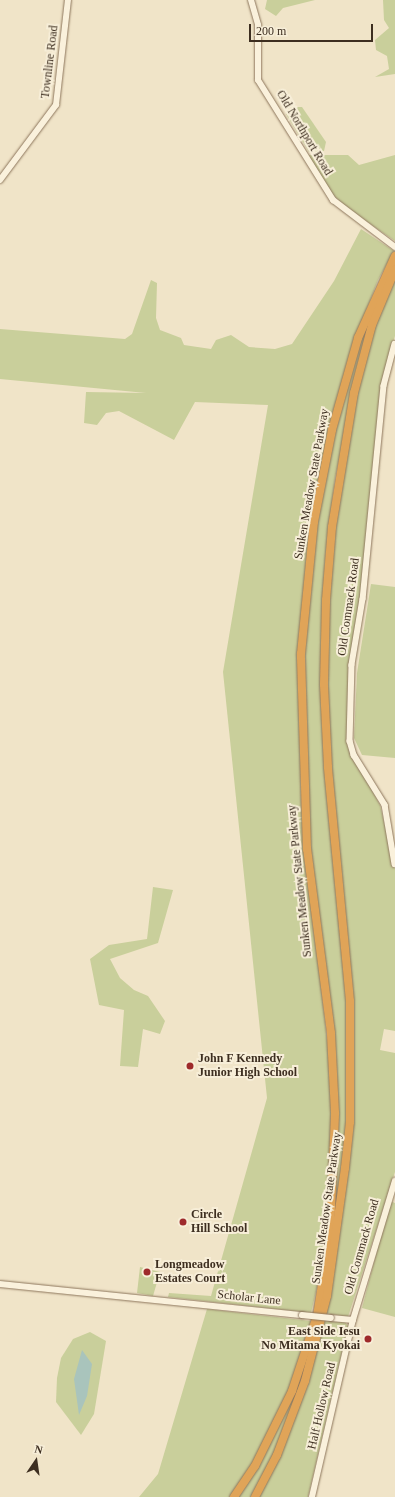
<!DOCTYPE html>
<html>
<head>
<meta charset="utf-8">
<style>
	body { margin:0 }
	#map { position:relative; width:395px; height:1497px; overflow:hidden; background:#f0e4c8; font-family:"Times New Roman",serif }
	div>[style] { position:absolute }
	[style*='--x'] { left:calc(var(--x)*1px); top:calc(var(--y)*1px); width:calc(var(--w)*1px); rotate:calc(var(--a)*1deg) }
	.green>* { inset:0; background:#c9cf9b }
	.water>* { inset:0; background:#a9c4bc }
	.roads { filter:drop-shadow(0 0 1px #8d765c) drop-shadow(0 0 1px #8d765c) }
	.tertiary>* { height:5.5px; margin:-2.75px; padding:0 2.75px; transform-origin:2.75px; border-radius:2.75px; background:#faf1dc }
	.secondary>* { height:6px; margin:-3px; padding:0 3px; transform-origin:3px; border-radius:3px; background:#faf1dc }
	.motorway>* { height:8px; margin:-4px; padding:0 4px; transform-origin:4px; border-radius:4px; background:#e0a458 }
	.bridges { filter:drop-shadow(0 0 1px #8d765c) drop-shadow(0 0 1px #8d765c) }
	.tertiary-bridge>* { height:5.5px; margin:-2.75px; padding:0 2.75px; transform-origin:2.75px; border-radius:2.75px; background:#faf1dc }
	.dots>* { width:11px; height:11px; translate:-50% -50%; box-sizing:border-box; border:2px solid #f7eed8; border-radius:50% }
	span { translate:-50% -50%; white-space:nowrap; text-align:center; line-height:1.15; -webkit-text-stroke:4px #f7eed8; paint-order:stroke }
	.street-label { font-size:12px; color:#3d2e20 }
	.poi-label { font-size:12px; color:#3d2e20; font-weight:700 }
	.left { translate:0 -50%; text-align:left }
	.right { translate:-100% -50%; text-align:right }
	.north { position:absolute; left:16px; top:1441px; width:40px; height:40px; -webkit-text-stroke:3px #f7eed8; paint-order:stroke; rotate:13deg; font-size:11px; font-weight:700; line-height:16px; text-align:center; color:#3d2e20 }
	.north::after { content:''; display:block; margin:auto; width:14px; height:18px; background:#3d2e20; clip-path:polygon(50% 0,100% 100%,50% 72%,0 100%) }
	.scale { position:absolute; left:249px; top:24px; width:124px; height:18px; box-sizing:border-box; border:2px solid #3d2e20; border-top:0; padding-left:5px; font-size:12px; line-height:14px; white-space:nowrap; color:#3d2e20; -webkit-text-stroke:3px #f7eed8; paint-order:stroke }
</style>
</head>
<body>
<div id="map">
	<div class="green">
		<i style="clip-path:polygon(267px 0,315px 0,283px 8px,276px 16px,265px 9px)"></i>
		<i style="clip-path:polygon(383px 0,395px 0,395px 74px,375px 77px,389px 69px,387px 56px,376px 50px,375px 40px,389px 28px,384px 20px)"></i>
		<i style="clip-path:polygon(297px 107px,302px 107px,326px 142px,324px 151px,309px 152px,286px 114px)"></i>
		<i style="clip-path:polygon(308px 155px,348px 155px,359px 165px,395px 155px,395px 241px,347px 208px,328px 190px)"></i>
		<i style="clip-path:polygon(361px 229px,394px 251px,378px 280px,350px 352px,314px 512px,299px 652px,301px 803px,332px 1086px,330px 1206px,324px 1257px,311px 1313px,168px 1297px,169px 1293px,211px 1296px,267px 1098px,223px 672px,268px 405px,195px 402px,174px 440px,119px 411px,106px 413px,97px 425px,84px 423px,86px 392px,146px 393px,0 379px,0 329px,125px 339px,132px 334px,151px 280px,157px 283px,156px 318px,160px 330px,181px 338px,184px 345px,211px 349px,216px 340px,231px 335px,249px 347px,275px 349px,292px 344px,334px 281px)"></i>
		<i style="clip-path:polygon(395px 273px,395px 336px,383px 375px,348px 722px,354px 757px,380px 805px,395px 869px,395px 1031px,384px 1029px,380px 1050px,395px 1053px,395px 1172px,348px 1317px,325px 1313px,353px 1077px,331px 760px,326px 668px,329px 583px,338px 497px,365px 356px)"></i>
		<i style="clip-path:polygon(362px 335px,365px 336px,335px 478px,325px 559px,322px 649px,348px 1031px,346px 1130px,336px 1220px,333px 1220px,337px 1130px,310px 862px,305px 653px,316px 530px,335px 430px)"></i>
		<i style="clip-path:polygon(371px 584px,395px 587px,395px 758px,362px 755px,354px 738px,357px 673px)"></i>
		<i style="clip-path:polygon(153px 887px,173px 890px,158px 943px,110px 959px,120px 978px,134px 990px,148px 996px,165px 1021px,160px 1034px,143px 1029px,138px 1067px,120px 1066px,124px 1010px,99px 1005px,90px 959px,109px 945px,147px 939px)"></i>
		<i style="clip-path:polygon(390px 1201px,395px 1203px,395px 1317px,362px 1308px)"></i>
		<i style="clip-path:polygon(140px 1267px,160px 1272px,153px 1296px,137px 1293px)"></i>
		<i style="clip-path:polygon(207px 1309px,311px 1321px,287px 1395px,262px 1449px,232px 1497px,139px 1497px,158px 1474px)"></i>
		<i style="clip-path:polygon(330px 1320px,345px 1322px,348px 1326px,308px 1497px,258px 1497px,320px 1339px,323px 1322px)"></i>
		<i style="clip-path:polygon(90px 1332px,106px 1341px,94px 1414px,81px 1435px,56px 1402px,57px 1378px,61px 1358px,73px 1339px)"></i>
		<i style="clip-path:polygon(298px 1382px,301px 1383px,276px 1450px,252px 1497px,238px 1497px)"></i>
	</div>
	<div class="water">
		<i style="clip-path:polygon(82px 1350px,92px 1364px,87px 1396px,79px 1415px,74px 1379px)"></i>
	</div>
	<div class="roads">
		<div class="tertiary">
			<i style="--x:395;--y:344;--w:43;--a:104.7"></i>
			<i style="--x:384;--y:386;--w:214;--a:95.6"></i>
			<i style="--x:363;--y:599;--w:67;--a:99.5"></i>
			<i style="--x:352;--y:665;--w:76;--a:91.5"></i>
			<i style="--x:350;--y:741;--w:15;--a:74"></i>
			<i style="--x:354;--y:755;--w:59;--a:58.2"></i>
			<i style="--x:385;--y:805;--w:60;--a:80.4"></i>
			<i style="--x:0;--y:1284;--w:304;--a:5.9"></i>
			<i style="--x:331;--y:1318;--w:22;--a:5"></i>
			<i style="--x:312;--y:1497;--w:182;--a:-77"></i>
			<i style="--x:353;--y:1320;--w:145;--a:-73.2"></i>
		</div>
		<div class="secondary">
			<i style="--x:251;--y:0;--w:26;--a:74"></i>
			<i style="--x:258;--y:25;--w:55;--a:90"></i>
			<i style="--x:258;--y:80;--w:142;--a:58"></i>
			<i style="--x:333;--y:200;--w:78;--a:37.2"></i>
			<i style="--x:0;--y:180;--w:94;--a:-53.3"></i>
			<i style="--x:56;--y:105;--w:106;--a:-83.5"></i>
		</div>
		<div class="motorway">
			<i style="--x:234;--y:1497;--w:37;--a:-56"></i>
			<i style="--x:255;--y:1466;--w:84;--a:-63.7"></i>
			<i style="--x:292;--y:1391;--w:79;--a:-71.6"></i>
			<i style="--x:317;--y:1316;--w:83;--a:-81"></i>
			<i style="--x:330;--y:1234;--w:121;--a:-87.6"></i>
			<i style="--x:335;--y:1113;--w:80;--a:-92.9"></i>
			<i style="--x:331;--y:1033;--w:186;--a:-97.4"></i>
			<i style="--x:307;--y:849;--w:195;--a:-91.8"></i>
			<i style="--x:301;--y:654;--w:133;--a:-84.4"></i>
			<i style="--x:314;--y:522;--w:94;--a:-78.9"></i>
			<i style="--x:332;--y:430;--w:96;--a:-74.2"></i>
			<i style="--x:358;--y:338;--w:90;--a:-65.7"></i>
			<i style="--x:255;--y:1497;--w:47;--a:-62.4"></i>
			<i style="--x:277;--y:1455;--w:79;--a:-69.3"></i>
			<i style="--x:305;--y:1381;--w:88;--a:-75.5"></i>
			<i style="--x:327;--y:1296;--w:129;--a:-82"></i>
			<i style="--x:345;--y:1168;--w:46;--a:-83.8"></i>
			<i style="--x:350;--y:1122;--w:121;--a:-90"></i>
			<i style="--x:350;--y:1001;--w:235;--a:-95.4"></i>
			<i style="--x:328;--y:767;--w:83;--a:-92.8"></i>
			<i style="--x:324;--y:684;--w:84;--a:-88.6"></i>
			<i style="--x:326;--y:600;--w:73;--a:-85.3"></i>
			<i style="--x:332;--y:527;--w:136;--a:-80.7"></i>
			<i style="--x:354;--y:393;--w:70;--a:-75.2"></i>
			<i style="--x:372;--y:325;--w:60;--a:-67.3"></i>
		</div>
	</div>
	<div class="bridges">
		<div class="tertiary-bridge">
			<i style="--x:302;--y:1315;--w:29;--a:6"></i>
		</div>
	</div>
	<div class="dots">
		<i style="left:190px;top:1066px;background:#9e2a2b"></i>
		<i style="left:183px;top:1222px;background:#9e2a2b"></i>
		<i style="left:147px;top:1272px;background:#9e2a2b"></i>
		<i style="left:368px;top:1339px;background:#9e2a2b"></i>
	</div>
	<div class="street-label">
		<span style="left:50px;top:62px;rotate:-83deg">Townline Road</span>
		<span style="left:304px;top:133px;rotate:59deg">Old Northport Road</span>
		<span style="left:312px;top:484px;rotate:-80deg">Sunken Meadow State Parkway</span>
		<span style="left:349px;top:607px;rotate:-82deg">Old Commack Road</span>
		<span style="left:300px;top:881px;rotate:-96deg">Sunken Meadow State Parkway</span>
		<span style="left:327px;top:1208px;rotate:-82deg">Sunken Meadow State Parkway</span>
		<span style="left:362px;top:1247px;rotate:-74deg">Old Commack Road</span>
		<span style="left:249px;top:1298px;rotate:6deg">Scholar Lane</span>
		<span style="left:322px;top:1406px;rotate:-77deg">Half Hollow Road</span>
	</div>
	<div class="poi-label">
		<span class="left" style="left:198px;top:1066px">John F Kennedy<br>Junior High School</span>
		<span class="left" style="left:191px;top:1222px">Circle<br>Hill School</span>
		<span class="left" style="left:155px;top:1272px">Longmeadow<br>Estates Court</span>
		<span class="right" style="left:360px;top:1339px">East Side Iesu<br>No Mitama Kyokai</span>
	</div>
	<div class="north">N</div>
	<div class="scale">200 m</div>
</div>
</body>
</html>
